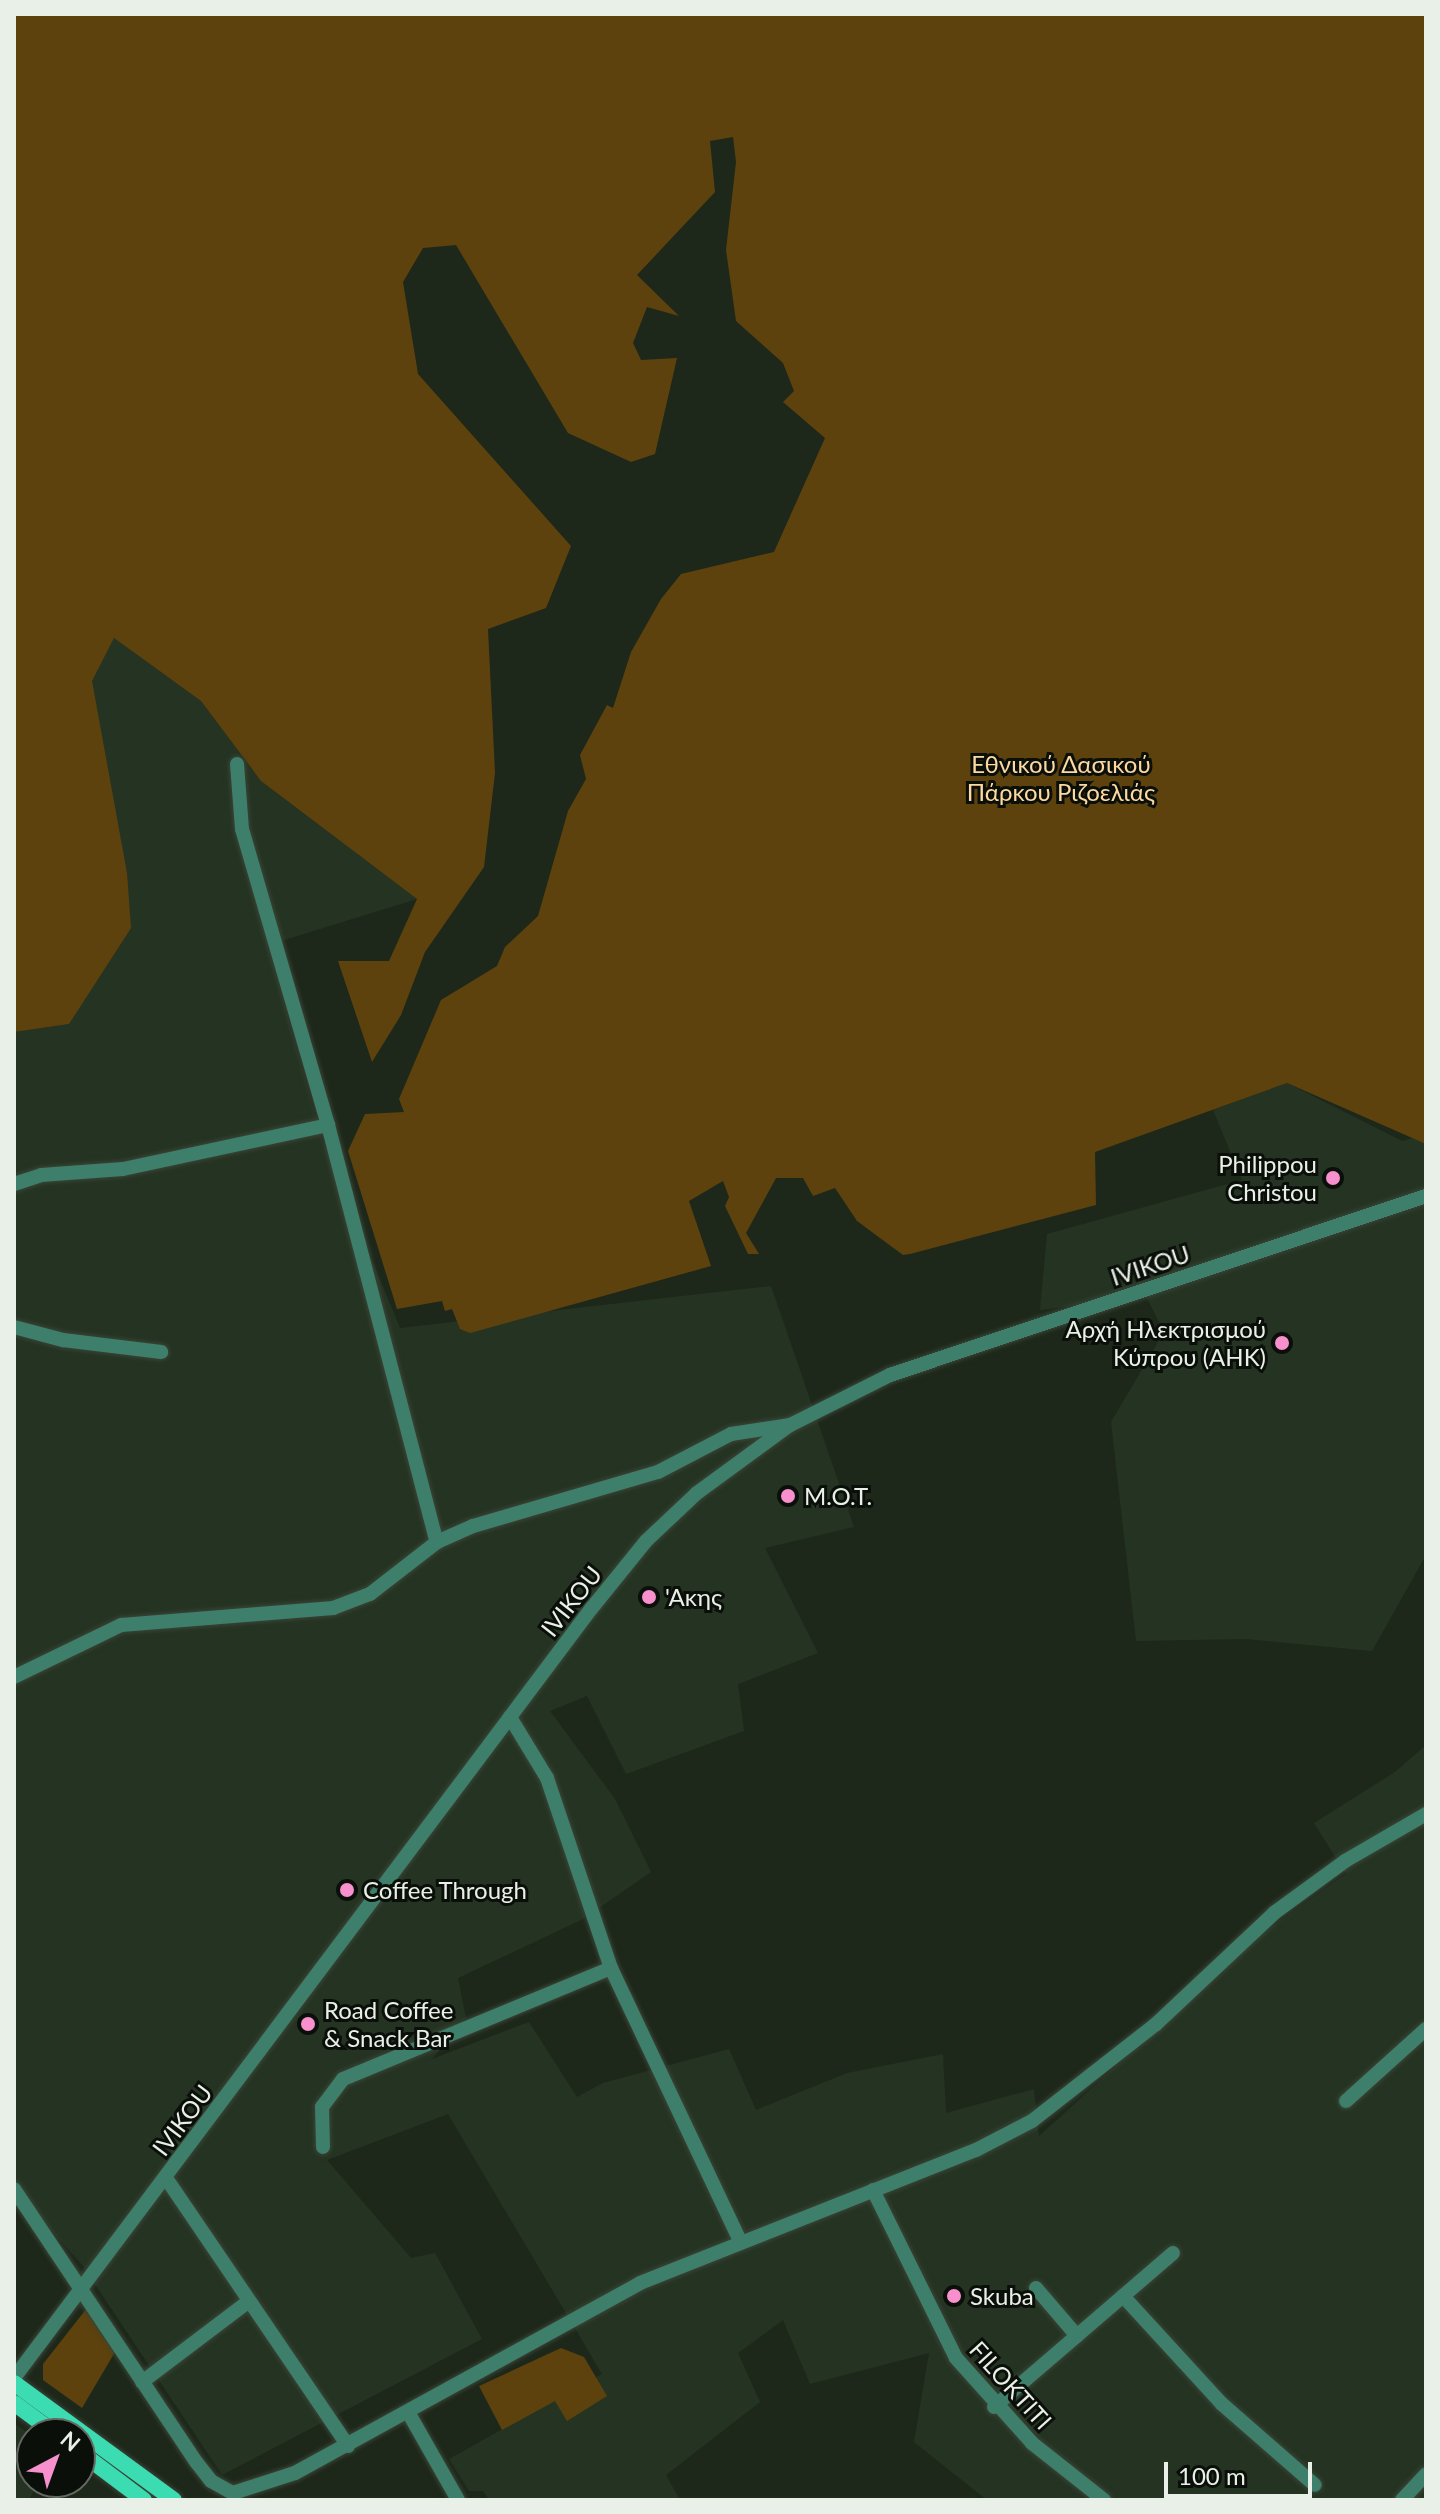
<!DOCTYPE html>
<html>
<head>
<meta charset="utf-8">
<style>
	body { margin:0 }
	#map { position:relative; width:1440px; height:2514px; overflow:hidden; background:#1d281a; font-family:Lato,sans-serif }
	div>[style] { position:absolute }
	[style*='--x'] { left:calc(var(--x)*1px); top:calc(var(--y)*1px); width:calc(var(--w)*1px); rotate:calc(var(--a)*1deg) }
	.built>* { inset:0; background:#253422 }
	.green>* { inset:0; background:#5e420d }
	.roads { filter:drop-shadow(0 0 2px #3a4437) drop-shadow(0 0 2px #3a4437) }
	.minor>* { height:14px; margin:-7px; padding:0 7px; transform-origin:7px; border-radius:7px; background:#3d7f6b }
	.major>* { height:16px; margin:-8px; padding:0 8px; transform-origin:8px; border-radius:8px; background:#3cdcb3 }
	.dots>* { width:22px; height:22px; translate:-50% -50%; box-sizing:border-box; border:4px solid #0a0f09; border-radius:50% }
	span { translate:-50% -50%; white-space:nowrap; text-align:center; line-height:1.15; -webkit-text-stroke:6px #0a0f09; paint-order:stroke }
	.park-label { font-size:24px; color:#fdd8a0 }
	.poi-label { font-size:24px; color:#e9f0e7 }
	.right { translate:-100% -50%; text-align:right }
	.left { translate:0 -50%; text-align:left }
	.street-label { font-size:24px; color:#e9f0e7 }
	.frame { position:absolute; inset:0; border:16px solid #e9f0e7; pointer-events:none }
	.north { position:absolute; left:16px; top:2418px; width:80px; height:80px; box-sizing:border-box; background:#0a0f09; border:2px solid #636962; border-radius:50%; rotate:41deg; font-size:22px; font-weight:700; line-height:32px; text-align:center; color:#e9f0e7 }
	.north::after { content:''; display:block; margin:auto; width:28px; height:36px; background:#f790cd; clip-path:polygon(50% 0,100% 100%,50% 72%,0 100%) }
	.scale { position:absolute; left:1164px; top:2462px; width:148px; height:36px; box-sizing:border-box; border:4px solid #e9f0e7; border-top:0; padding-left:10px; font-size:24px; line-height:28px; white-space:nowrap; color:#e9f0e7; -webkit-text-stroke:6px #0a0f09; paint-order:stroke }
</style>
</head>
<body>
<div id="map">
	<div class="built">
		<i style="clip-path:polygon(114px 638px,201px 701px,261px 781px,417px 899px,268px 945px,321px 1137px,400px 1328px,771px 1286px,854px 1527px,765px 1548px,818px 1653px,738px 1684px,744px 1731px,626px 1774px,587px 1696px,550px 1711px,615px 1799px,651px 1872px,583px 1919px,458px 1978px,466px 2018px,432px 2059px,529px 2022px,577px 2097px,603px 2083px,729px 2049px,756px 2110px,847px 2073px,943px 2054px,946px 2113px,1034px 2089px,1039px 2136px,1262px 1934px,1346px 1874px,1314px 1823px,1395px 1772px,1426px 1745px,1426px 2500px,987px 2500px,914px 2442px,929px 2353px,810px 2384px,783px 2320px,738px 2353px,760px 2402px,666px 2475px,680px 2500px,489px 2500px,483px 2491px,469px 2491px,449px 2459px,602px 2374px,448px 2114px,327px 2160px,411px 2258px,435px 2253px,482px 2339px,222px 2475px,82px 2265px,14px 2188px,14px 1032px,69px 1024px,91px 681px)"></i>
		<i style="clip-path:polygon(1287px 1083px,1402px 1141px,1426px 1135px,1426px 1555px,1372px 1651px,1246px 1639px,1136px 1641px,1111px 1422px,1164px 1332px,1146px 1296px,1040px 1310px,1047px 1234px,1242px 1180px,1213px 1110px)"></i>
		<i style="clip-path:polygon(14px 2423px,32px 2436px,32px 2482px,38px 2482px,29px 2500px,14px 2500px)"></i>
	</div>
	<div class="green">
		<i style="clip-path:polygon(14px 14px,1426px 14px,1426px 1144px,1287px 1083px,1095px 1152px,1096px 1205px,910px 1254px,903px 1255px,857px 1221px,835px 1188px,813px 1196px,803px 1178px,776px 1178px,746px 1233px,759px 1254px,748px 1254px,725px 1206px,729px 1197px,723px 1181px,689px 1201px,711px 1266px,470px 1333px,460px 1329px,452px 1309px,445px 1311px,442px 1301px,397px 1309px,348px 1151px,365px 1114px,404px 1112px,399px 1099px,441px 1000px,497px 966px,505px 947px,538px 916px,568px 811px,586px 779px,580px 755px,607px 705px,613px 708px,631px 652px,661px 599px,681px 574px,774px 552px,825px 438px,783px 402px,794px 391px,783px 363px,736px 321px,726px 250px,736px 162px,733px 137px,710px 141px,715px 192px,637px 275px,679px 316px,647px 307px,633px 343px,641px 360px,677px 358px,655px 454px,631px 462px,568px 433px,456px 245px,423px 248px,403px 282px,418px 374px,571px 546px,546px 608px,488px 629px,495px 773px,484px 867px,425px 952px,401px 1015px,372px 1062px,338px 961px,389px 961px,417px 899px,261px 781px,201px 701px,114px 638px,92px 681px,127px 873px,131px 928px,69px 1024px,14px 1032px)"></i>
		<i style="clip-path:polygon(87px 2308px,115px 2352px,82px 2408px,43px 2380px,43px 2364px)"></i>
		<i style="clip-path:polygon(561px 2348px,584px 2357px,607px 2396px,567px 2421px,555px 2401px,502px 2430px,479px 2386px)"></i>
	</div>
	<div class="roads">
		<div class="minor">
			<i style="--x:237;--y:764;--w:65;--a:85.6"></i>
			<i style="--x:242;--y:829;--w:308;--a:73.8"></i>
			<i style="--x:328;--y:1125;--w:431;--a:75.4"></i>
			<i style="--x:14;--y:1184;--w:28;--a:-18"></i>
			<i style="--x:41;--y:1175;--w:82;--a:-4.2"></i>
			<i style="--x:123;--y:1169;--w:210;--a:-12.1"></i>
			<i style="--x:14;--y:1327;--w:51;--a:14.9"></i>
			<i style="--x:63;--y:1340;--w:99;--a:7"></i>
			<i style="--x:14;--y:1677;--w:119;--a:-25.9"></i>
			<i style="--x:121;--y:1625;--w:213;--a:-4.6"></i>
			<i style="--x:333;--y:1608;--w:40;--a:-21"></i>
			<i style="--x:370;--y:1594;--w:85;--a:-37.8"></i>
			<i style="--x:437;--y:1542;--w:39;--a:-24"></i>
			<i style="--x:473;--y:1526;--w:193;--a:-16.3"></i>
			<i style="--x:658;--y:1472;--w:82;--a:-27.5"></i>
			<i style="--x:731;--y:1434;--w:60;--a:-8.7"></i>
			<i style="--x:510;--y:1717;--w:71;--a:58.8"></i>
			<i style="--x:547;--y:1778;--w:200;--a:71.4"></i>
			<i style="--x:611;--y:1968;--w:302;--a:64.7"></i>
			<i style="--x:1346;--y:2101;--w:108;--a:-42"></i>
			<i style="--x:323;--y:2147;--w:40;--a:-91.4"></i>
			<i style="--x:322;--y:2107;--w:35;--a:-53"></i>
			<i style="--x:343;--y:2079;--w:290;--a:-22.5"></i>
			<i style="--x:166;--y:2178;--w:324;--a:55.8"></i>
			<i style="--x:14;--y:2189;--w:329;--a:56.3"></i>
			<i style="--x:197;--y:2463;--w:23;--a:52"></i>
			<i style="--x:211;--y:2481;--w:25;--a:29"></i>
			<i style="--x:233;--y:2493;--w:65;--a:-17.9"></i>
			<i style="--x:295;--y:2473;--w:394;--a:-28.8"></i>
			<i style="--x:640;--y:2283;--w:361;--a:-21.6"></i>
			<i style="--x:976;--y:2150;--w:63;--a:-27.4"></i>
			<i style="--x:1032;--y:2121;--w:157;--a:-38"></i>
			<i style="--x:1156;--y:2024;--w:162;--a:-43.2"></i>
			<i style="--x:1274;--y:1913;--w:88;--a:-36.2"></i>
			<i style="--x:1345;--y:1861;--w:94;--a:-30.1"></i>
			<i style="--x:873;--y:2190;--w:187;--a:63.7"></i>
			<i style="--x:956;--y:2358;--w:114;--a:48.2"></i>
			<i style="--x:1032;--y:2443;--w:92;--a:38.4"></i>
			<i style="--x:1036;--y:2288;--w:63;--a:49.5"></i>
			<i style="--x:1123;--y:2296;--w:147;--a:47.5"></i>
			<i style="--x:1222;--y:2404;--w:123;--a:41.1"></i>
			<i style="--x:14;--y:2378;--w:961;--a:-53.12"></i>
			<i style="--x:591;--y:1609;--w:87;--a:-51"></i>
			<i style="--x:646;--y:1541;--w:70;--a:-43.3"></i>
			<i style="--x:697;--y:1493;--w:115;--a:-36.2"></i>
			<i style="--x:790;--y:1425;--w:112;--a:-26.6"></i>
			<i style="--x:890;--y:1375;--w:565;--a:-18.47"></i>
			<i style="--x:142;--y:2382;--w:134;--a:-37.1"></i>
			<i style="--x:994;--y:2407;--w:236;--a:-40.7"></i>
			<i style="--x:408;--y:2412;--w:101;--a:60.4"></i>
			<i style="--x:1402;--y:2500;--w:35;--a:-47"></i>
		</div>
		<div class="major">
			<i style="--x:14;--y:2383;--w:198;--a:36.2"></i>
			<i style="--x:14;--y:2403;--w:52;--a:36.4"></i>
			<i style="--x:80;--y:2452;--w:80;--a:36.9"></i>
		</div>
	</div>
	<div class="dots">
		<i style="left:1333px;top:1178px;background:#f790cd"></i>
		<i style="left:1282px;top:1343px;background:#f790cd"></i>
		<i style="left:788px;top:1496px;background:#f790cd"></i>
		<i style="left:649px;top:1597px;background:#f790cd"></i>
		<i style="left:347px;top:1890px;background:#f790cd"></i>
		<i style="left:308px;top:2024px;background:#f790cd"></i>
		<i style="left:954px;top:2296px;background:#f790cd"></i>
	</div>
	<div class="park-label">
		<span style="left:1061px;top:778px">Εθνικού Δασικού<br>Πάρκου Ριζοελιάς</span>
	</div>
	<div class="poi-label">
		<span class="right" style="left:1317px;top:1178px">Philippou<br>Christou</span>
		<span class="right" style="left:1266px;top:1343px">Αρχή Ηλεκτρισμού<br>Κύπρου (ΑΗΚ)</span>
		<span class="left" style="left:804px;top:1496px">M.O.T.</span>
		<span class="left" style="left:665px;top:1597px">'Ακης</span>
		<span class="left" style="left:363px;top:1890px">Coffee Through</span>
		<span class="left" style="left:324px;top:2024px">Road Coffee<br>&amp; Snack Bar</span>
		<span class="left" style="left:970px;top:2296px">Skuba</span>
	</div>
	<div class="street-label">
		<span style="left:1150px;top:1265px;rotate:-18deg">IVIKOU</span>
		<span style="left:571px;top:1601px;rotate:-52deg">IVIKOU</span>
		<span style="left:182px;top:2120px;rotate:-53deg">IVIKOU</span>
		<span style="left:1011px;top:2385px;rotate:48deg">FILOKTITI</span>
	</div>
	<div class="frame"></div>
	<div class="north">N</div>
	<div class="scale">100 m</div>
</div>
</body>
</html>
